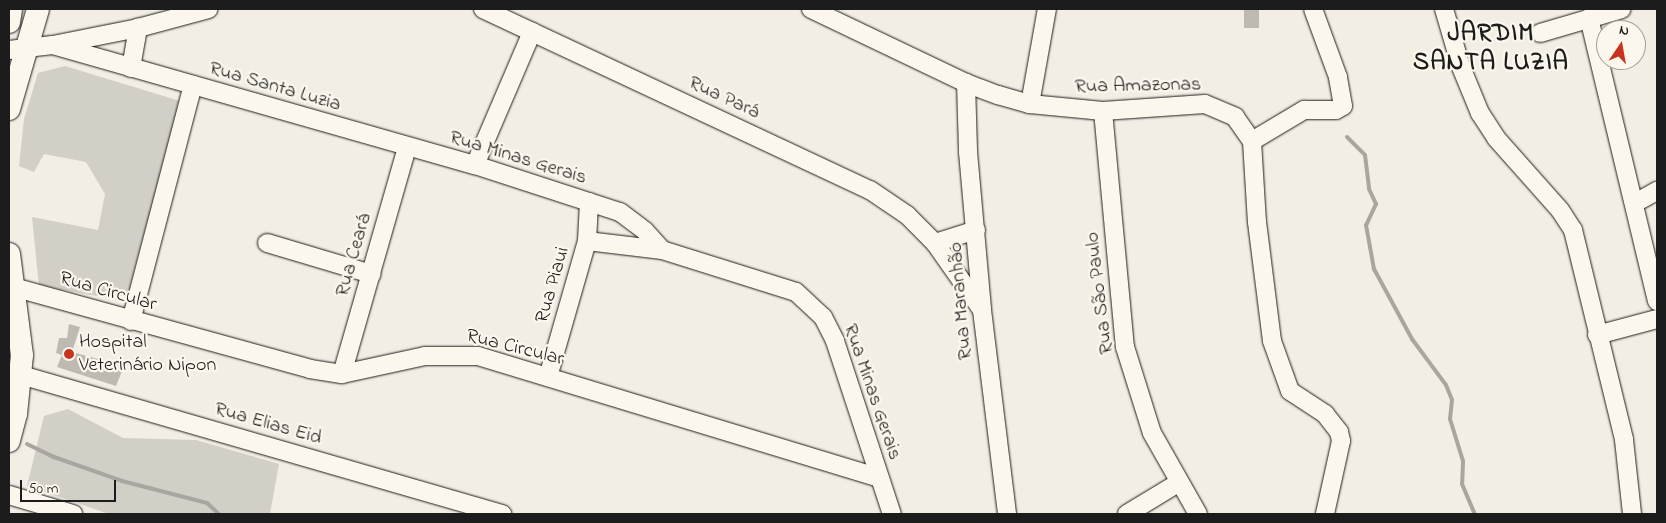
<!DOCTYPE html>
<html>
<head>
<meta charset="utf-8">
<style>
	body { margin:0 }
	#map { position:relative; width:1666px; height:523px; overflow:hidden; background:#f2eee4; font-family:"Indie Flower",sans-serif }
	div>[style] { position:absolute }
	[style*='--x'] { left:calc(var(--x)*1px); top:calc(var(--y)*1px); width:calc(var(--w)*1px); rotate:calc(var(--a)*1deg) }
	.green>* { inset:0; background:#d2cfc6 }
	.stream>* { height:4px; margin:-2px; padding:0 2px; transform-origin:2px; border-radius:2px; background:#a9a6a0 }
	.building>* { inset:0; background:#bdbab1; transform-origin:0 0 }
	.roads { filter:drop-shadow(0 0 1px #1c1c1c) drop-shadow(0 0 1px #1c1c1c) }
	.minor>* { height:18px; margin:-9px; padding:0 9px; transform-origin:9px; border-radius:9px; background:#fbf7ec }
	.major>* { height:22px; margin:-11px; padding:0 11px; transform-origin:11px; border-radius:11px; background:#fbf7ec }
	.dots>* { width:14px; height:14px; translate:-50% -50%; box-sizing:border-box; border:2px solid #fbf7ec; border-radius:50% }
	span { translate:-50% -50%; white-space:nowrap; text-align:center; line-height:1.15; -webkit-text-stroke:4.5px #fbf7ec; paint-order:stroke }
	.street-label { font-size:20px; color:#1c1c1c }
	.poi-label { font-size:20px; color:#1c1c1c }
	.left { translate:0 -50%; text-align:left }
	.district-label { font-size:25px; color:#1c1c1c; font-weight:700; letter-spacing:1px }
	.frame { position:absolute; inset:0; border:10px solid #1c1c1c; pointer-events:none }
	.north { position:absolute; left:1596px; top:20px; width:50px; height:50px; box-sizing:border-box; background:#fbf7ec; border:1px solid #a29f99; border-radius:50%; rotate:12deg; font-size:14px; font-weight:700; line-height:20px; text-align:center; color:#1c1c1c }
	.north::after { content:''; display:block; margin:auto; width:18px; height:22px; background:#c8321e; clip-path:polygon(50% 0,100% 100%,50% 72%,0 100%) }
	.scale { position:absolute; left:20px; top:480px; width:96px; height:22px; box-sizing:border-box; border:2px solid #1c1c1c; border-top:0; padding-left:6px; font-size:15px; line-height:18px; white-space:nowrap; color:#1c1c1c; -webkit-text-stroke:4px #fbf7ec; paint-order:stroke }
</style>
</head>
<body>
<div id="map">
	<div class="green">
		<i style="clip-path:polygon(65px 66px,180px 101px,126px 301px,39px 286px,32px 217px,98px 230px,105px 194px,86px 162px,44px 154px,34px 172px,19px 166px,24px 119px,38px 73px)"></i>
		<i style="clip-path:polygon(68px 409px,123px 438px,196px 440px,279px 464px,270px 514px,109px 514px,27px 486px,44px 416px)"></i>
	</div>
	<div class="stream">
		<i style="--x:1347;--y:137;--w:25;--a:45"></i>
		<i style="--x:1365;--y:155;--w:34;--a:83"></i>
		<i style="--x:1369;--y:189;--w:17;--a:65"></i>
		<i style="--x:1376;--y:204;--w:23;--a:115"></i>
		<i style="--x:1366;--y:225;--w:45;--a:79.7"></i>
		<i style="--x:1374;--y:269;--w:80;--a:61.5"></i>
		<i style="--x:1412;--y:339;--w:57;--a:53.5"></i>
		<i style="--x:1446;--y:385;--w:16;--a:68"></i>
		<i style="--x:1452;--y:400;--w:19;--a:96"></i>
		<i style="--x:1450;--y:419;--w:44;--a:72.8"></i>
		<i style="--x:1463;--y:461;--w:23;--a:92"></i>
		<i style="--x:1462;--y:484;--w:33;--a:67"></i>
		<i style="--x:27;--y:444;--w:30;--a:26"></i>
		<i style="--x:54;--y:457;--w:72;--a:19.4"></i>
		<i style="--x:122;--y:481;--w:88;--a:14.5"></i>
		<i style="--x:207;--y:503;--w:16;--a:43"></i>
	</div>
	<div class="building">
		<i style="left:1244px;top:9px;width:15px;height:19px"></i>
		<i style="clip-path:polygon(69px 324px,80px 327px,72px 352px,124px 366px,116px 386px,57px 367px,62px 355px,56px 353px,59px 338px,67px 338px)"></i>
	</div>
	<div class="roads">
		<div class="minor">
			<i style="--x:483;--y:9;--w:427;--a:25.1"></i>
			<i style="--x:870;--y:190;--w:45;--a:34"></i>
			<i style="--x:907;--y:215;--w:40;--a:45"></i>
			<i style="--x:935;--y:243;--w:82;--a:55"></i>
			<i style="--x:811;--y:9;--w:172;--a:25.5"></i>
			<i style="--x:966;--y:83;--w:34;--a:21"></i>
			<i style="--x:998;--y:95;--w:33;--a:16"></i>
			<i style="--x:1030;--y:104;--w:73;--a:5.5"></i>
			<i style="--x:1103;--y:111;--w:102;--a:-3.9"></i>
			<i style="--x:1205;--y:104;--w:33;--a:23"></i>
			<i style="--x:1235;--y:117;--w:29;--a:55"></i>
			<i style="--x:1444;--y:9;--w:60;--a:73.7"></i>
			<i style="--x:1461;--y:67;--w:50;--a:67.6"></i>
			<i style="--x:1480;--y:113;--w:30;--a:57"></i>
			<i style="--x:1496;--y:138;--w:96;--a:48.4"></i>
			<i style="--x:1560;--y:210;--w:24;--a:57"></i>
			<i style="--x:1573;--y:230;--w:216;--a:76.3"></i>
			<i style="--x:1624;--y:440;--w:74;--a:83.8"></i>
			<i style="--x:1589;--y:18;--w:291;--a:76.5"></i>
			<i style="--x:1540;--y:33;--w:85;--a:-16.3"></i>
			<i style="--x:53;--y:45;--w:439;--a:15.9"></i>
			<i style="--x:475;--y:165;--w:152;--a:18"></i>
			<i style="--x:620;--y:212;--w:31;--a:37"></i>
			<i style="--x:645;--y:231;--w:25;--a:48"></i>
			<i style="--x:662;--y:250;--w:140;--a:17.4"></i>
			<i style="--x:796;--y:292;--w:37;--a:43"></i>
			<i style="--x:823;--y:317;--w:27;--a:63"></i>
			<i style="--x:835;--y:341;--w:182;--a:71.8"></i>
			<i style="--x:9;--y:50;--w:44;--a:-6.5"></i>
			<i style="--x:53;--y:45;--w:87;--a:-11.3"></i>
			<i style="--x:138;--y:28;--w:73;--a:-15"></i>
			<i style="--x:131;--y:68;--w:41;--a:-80.1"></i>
			<i style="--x:966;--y:83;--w:69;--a:88.3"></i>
			<i style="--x:968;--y:152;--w:159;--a:84.9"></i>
			<i style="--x:982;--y:310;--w:206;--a:83"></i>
			<i style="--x:1030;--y:104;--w:97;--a:-79.9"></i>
			<i style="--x:1103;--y:111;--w:237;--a:84.7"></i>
			<i style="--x:1125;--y:347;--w:90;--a:72.6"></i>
			<i style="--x:1152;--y:433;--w:93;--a:60.4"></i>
			<i style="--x:1252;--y:141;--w:81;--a:86.5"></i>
			<i style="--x:1257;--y:222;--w:120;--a:82.8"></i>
			<i style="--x:1272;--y:341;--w:53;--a:70.2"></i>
			<i style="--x:1290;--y:391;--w:42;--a:33.3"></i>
			<i style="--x:1325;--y:414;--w:23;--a:52"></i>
			<i style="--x:1339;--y:432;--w:9;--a:77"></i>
			<i style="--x:1341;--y:441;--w:75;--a:102.4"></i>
			<i style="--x:1252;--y:141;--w:61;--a:-30.8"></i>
			<i style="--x:1304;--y:110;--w:32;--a:0"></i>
			<i style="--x:1336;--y:110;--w:8;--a:-30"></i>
			<i style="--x:1343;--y:106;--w:29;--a:-100"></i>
			<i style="--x:1338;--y:77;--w:72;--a:-110.2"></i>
			<i style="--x:475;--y:165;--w:145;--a:-66.8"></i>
			<i style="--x:1635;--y:203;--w:25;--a:-29"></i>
			<i style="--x:587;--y:241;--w:76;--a:6.8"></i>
			<i style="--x:267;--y:243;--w:109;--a:16.6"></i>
			<i style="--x:935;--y:243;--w:43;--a:-17.6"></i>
			<i style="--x:13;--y:287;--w:308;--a:15.4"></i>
			<i style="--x:310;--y:369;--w:32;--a:9"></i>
			<i style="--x:342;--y:374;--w:85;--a:-12.2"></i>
			<i style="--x:425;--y:356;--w:53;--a:0"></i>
			<i style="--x:478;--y:356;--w:419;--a:16.9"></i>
			<i style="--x:131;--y:321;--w:244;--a:-75.3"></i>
			<i style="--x:1597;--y:335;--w:62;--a:-14.9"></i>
			<i style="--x:342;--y:374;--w:236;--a:-74"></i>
			<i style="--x:21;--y:375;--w:501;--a:16.12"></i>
			<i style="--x:548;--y:377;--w:141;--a:-74"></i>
			<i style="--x:587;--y:241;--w:39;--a:-87"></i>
			<i style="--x:9;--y:495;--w:67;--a:16.5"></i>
			<i style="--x:1127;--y:514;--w:60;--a:-31.3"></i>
		</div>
		<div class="major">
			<i style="--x:9;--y:22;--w:13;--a:-81"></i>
			<i style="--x:9;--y:109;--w:104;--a:-73.8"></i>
			<i style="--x:9;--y:254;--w:102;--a:82.7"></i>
			<i style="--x:22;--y:355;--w:59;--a:95.8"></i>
			<i style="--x:16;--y:414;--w:28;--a:105"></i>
		</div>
	</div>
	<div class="dots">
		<i style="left:69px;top:354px;background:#c8321e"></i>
	</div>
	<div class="street-label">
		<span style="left:1138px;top:86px;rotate:-1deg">Rua Amazonas</span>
		<span style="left:275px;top:87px;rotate:16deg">Rua Santa Luzia</span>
		<span style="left:724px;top:98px;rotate:25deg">Rua Pará</span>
		<span style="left:518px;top:158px;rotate:17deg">Rua Minas Gerais</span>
		<span style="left:354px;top:255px;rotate:-74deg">Rua Ceará</span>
		<span style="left:553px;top:285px;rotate:-74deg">Rua Piaui</span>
		<span style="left:108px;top:292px;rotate:16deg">Rua Circular</span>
		<span style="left:1100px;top:293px;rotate:-97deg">Rua São Paulo</span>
		<span style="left:961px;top:301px;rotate:-95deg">Rua Maranhão</span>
		<span style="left:515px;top:348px;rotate:14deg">Rua Circular</span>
		<span style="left:872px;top:392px;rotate:71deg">Rua Minas Gerais</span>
		<span style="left:268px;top:424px;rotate:16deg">Rua Elias Eid</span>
	</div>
	<div class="poi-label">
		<span class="left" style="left:79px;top:354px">Hospital<br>Veterinário Nipon</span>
	</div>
	<div class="district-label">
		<span style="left:1491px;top:49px">JARDIM<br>SANTA LUZIA</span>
	</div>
	<div class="frame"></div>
	<div class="north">N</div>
	<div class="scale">50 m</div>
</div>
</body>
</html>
